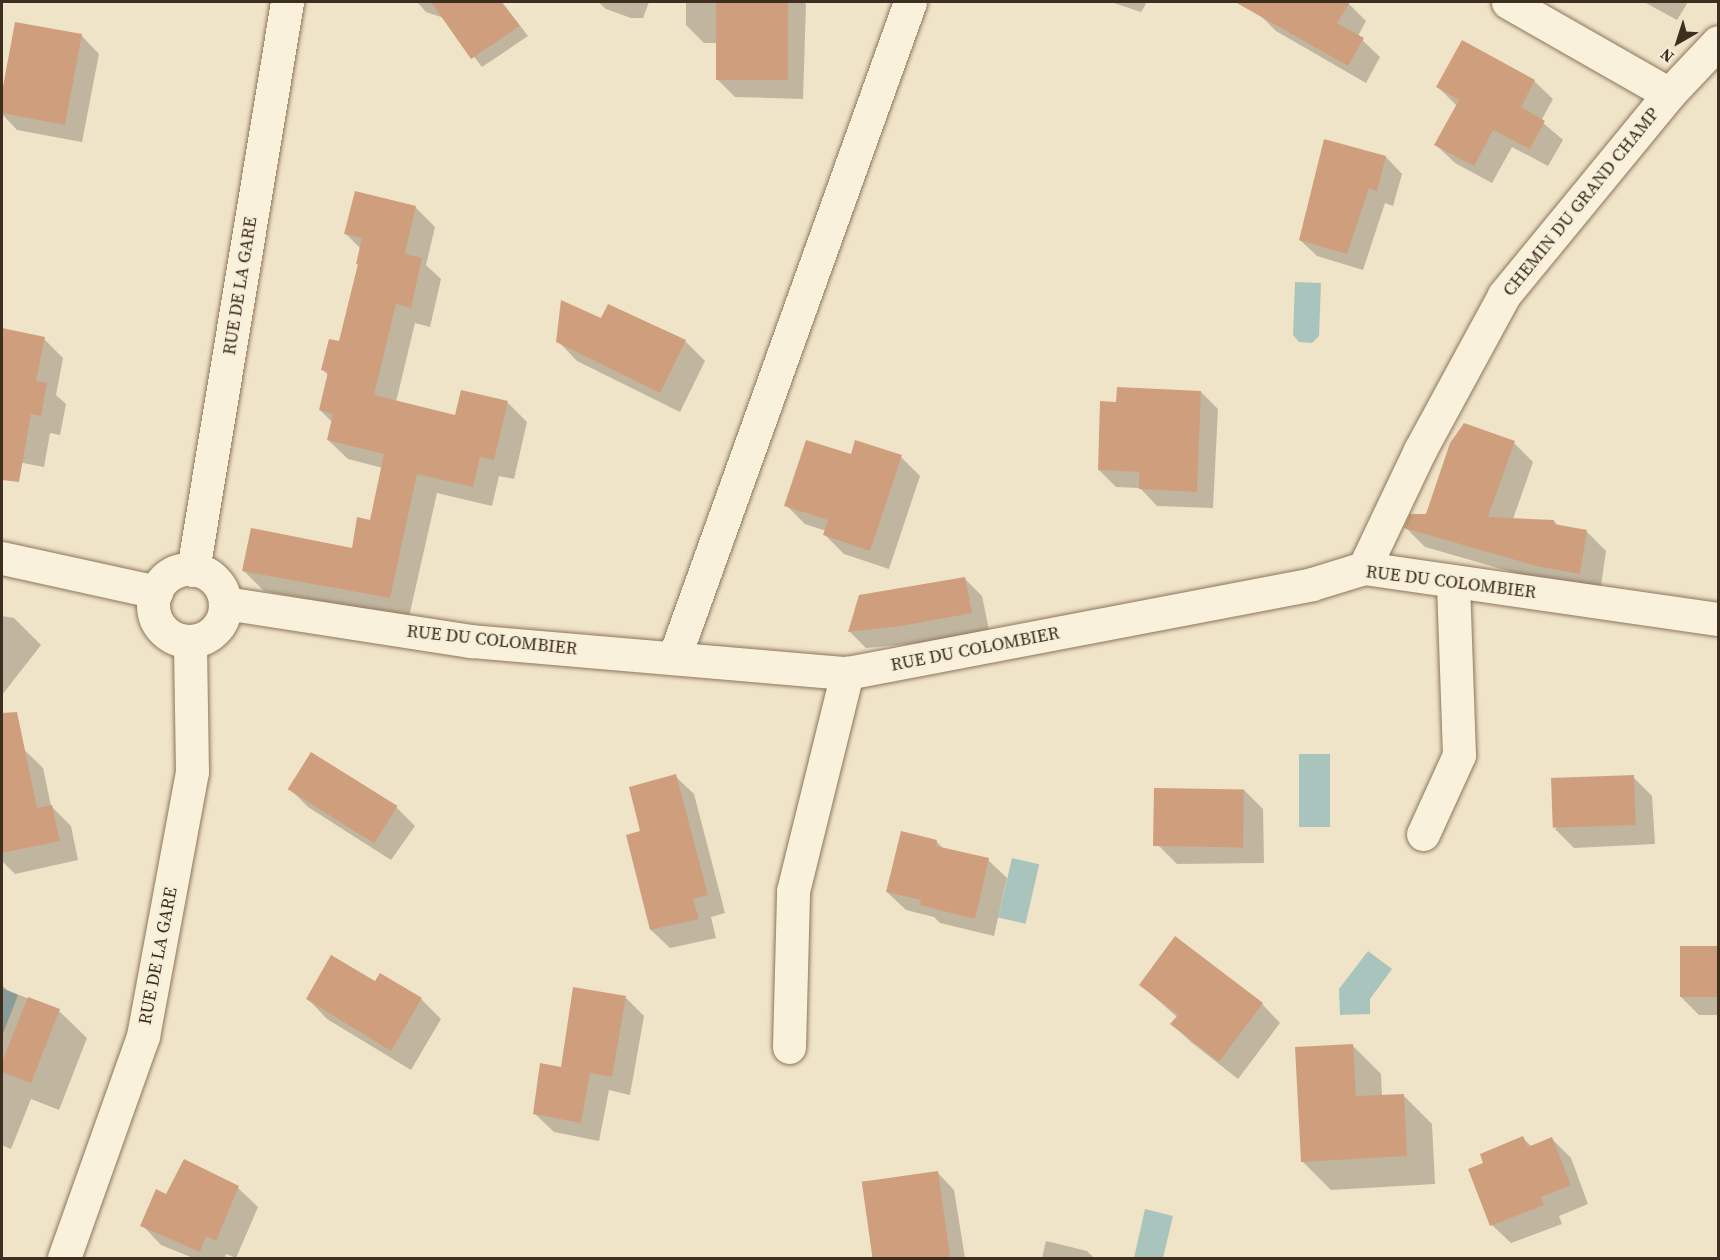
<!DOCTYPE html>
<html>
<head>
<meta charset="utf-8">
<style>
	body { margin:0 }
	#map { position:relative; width:1720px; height:1260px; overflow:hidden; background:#f0e4c8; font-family:"Source Serif 4",serif }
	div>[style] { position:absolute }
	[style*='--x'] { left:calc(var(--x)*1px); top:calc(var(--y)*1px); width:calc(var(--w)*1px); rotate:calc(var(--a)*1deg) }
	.water>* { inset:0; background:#a9c4bc; transform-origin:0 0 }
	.shadow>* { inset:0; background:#0003 }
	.building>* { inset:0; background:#cf9f7d; transform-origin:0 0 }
	.roads { filter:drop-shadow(0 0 2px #8d765c) drop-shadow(0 0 2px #8d765c) }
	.minor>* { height:33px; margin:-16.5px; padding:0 16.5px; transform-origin:16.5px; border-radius:16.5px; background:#faf1dc }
	.minor>.ring { margin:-16.5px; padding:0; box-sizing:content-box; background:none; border:33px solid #faf1dc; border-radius:50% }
	span { translate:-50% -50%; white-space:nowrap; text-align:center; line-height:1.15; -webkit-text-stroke:4.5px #f7eed8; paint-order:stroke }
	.street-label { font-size:18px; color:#3d2e20 }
	.frame { position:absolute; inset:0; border:3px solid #3d2e20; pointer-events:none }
	.north { position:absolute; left:1648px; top:12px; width:60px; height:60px; -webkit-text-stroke:4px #f7eed8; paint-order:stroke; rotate:219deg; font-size:16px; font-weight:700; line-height:24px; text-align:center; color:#3d2e20 }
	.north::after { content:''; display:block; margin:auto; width:21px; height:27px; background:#3d2e20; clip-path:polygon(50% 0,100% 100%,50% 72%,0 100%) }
</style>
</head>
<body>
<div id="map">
	<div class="water">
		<i style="clip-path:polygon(1295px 282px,1321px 283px,1319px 336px,1312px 343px,1299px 342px,1293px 335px)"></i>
		<i style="left:1299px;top:754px;width:31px;height:73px"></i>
		<i style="left:1012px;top:858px;width:28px;height:61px;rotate:13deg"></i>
		<i style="clip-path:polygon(1368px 951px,1392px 969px,1370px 999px,1370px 1014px,1340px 1015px,1339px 989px)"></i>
		<i style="clip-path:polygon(2px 988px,18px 995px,2px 1036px)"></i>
		<i style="clip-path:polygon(1145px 1209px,1173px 1216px,1163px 1258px,1134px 1258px)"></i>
	</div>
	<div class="shadow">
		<i style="clip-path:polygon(417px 2px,502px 2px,528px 36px,482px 67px,444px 18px,426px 12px)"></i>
		<i style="clip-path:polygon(598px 2px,649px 2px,643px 18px,631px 18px,606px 9px)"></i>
		<i style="clip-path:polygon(686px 2px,803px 2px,806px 4px,803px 99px,735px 97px,717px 79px,718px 43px,704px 43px,686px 25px)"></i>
		<i style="clip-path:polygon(1111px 2px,1147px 2px,1141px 12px)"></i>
		<i style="clip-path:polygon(1265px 2px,1348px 3px,1366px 21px,1358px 36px,1380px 57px,1366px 83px,1276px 31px,1258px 13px)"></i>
		<i style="clip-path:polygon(1644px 2px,1688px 2px,1677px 20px)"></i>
		<i style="clip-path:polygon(16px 24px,81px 35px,99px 54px,82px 142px,17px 130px,2px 114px,2px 100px)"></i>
		<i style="clip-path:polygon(1534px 81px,1553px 99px,1541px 121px,1563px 140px,1548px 166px,1512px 147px,1492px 183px,1455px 163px,1436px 145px,1457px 106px,1438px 87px)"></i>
		<i style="clip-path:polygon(1325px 141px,1386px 157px,1402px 174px,1393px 206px,1385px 203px,1363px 270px,1317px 256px,1300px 240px)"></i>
		<i style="clip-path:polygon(415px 207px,435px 227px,426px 265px,441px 279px,430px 327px,415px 323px,396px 402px,456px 417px,508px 403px,527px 422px,514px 479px,499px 476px,492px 506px,437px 493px,409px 617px,264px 591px,244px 571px,353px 550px,371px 521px,383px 468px,348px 459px,328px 440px,332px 422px,320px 410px,328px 375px,323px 370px,340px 343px,359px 266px,357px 264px,361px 249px,346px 234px)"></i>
		<i style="clip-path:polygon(602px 320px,685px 341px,705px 361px,680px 412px,577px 361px,558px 341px)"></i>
		<i style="clip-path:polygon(2px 329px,44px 339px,63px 358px,56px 395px,66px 404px,60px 435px,50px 433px,44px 467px,2px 459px)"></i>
		<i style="clip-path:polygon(1201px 392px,1218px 409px,1213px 508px,1157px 506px,1140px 488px,1116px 487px,1099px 470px)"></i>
		<i style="clip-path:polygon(1514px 443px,1533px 462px,1513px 519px,1554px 521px,1559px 527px,1587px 532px,1606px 551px,1600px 593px,1557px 585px,1425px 547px,1406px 528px,1427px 516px)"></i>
		<i style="clip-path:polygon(851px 456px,901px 457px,920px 476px,889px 569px,844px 554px,825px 535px,826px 531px,805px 524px,786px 505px)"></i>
		<i style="clip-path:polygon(965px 579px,982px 596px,989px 630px,919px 643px,866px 648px,849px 631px)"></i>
		<i style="clip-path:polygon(2px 616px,14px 618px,41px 645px,2px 695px)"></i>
		<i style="clip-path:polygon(10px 736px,43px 768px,51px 806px,71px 826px,78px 860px,15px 874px,2px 861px,2px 737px)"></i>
		<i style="clip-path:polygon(312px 754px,397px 808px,415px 826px,391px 860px,308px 807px,290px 789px)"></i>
		<i style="clip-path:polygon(675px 776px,694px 794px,725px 913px,711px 917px,716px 938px,670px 948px,651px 930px,642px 832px)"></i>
		<i style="clip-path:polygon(1633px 777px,1652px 796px,1655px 844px,1574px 848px,1555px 829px)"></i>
		<i style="clip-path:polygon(1244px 790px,1263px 809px,1264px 863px,1177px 864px,1158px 845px)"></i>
		<i style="clip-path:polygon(936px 841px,945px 850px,988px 860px,1007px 878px,994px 936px,940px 923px,934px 917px,906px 910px,887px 892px)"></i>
		<i style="clip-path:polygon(1718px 948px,1718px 1015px,1699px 1015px,1680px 996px)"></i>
		<i style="clip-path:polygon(381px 975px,421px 999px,441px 1019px,411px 1070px,327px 1019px,308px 999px,376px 983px)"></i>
		<i style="clip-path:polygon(2px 985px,7px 990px,59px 1011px,87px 1038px,59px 1110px,31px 1099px,11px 1149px,2px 1145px)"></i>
		<i style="clip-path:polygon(1141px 985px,1262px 1004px,1280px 1023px,1238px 1079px,1191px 1042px,1172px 1024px,1177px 1017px)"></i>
		<i style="clip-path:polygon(626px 998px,644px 1016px,630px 1095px,609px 1090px,599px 1141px,554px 1132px,535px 1114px,562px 1068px)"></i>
		<i style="clip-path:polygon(1353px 1046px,1381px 1074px,1382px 1096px,1403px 1095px,1432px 1124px,1435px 1184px,1331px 1190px,1302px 1161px)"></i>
		<i style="clip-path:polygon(1523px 1138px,1532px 1147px,1552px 1139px,1571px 1158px,1588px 1204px,1559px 1216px,1562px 1224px,1511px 1243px,1492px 1225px,1485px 1164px)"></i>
		<i style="clip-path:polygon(937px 1172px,954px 1190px,965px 1258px,874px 1258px,863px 1182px)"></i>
		<i style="clip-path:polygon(238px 1188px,258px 1207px,236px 1258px,226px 1254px,225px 1258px,193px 1258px,161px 1245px,142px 1225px,166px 1196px)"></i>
		<i style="clip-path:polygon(1046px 1241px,1087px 1251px,1094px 1258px,1042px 1258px)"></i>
	</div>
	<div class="building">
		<i style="clip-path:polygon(431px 2px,501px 2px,520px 26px,471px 59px)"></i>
		<i style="left:716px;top:2px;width:72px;height:78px"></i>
		<i style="clip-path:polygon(1235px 2px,1350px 2px,1337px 23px,1364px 38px,1348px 66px)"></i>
		<i style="clip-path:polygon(15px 22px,82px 34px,65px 125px,2px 113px,2px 92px)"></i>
		<i style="clip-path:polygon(1462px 40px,1535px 80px,1521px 107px,1545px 121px,1530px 149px,1493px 130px,1474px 166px,1434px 145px,1459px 100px,1436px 87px)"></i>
		<i style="clip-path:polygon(1324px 139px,1386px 156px,1377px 191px,1369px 188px,1347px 254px,1299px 240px)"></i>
		<i style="clip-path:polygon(355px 191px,416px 206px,405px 254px,422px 258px,411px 308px,396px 304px,374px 395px,455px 415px,461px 390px,508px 401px,494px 460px,480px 457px,473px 487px,417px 474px,390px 598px,242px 571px,251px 528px,352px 548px,357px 517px,370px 520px,384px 454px,327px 440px,333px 414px,319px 410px,328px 372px,321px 370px,329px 339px,339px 341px,358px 264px,356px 264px,362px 238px,344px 234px)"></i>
		<i style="clip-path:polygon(561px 300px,601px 318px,608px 304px,686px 340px,660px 393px,556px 342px)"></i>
		<i style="clip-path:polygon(2px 328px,45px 337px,36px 381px,47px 383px,41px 416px,31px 414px,19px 482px,2px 480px)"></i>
		<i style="clip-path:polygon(1117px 387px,1201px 391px,1197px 492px,1139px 489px,1139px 472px,1098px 470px,1100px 401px,1116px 402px)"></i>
		<i style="clip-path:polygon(1464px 423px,1515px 441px,1488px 517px,1554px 520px,1554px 524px,1587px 530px,1580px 574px,1536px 566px,1404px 528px,1410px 514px,1426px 514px,1450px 443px)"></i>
		<i style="clip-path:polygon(806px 440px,851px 454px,855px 440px,902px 455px,870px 551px,823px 535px,828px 520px,784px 506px)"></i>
		<i style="clip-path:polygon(965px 577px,972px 613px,901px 626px,848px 632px,859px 595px)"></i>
		<i style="clip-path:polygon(17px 712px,37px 808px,52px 805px,60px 841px,2px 853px,2px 713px)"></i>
		<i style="left:311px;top:752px;width:102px;height:44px;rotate:32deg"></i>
		<i style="clip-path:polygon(676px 774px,708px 895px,693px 899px,699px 919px,650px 930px,626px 835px,640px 831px,629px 787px)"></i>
		<i style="left:1634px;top:775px;width:50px;height:83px;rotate:88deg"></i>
		<i style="left:1154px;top:788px;width:90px;height:58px;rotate:1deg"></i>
		<i style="clip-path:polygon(901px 831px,937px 840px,936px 846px,989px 858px,975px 919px,920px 905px,921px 900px,886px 892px)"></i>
		<i style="clip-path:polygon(1175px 936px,1263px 1003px,1219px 1062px,1170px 1024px,1178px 1015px,1139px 985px)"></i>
		<i style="left:1680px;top:946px;width:39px;height:51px"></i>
		<i style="clip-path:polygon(331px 955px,375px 981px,380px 973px,422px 998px,391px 1051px,306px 999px)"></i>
		<i style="clip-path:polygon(573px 987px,626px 996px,612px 1077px,590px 1073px,581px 1123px,533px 1114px,540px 1063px,561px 1067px)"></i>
		<i style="clip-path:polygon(28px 997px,60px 1009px,31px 1083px,2px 1072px,2px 1062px)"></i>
		<i style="clip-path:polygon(1353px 1044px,1356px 1096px,1404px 1094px,1407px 1156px,1301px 1162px,1295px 1047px)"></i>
		<i style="clip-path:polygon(1523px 1136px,1528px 1147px,1552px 1137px,1571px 1185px,1541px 1197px,1544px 1205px,1490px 1226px,1468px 1169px,1483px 1163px,1480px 1154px)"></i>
		<i style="clip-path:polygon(184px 1159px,239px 1186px,216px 1241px,206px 1236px,200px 1252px,140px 1226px,156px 1189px,166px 1194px)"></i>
		<i style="left:938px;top:1171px;width:88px;height:77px;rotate:82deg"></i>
	</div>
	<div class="roads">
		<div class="minor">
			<i style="--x:1508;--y:2;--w:185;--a:29.7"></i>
			<i style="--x:2;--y:558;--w:158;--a:12.4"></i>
			<i style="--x:1364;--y:568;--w:131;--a:-64.6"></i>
			<i style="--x:1420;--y:450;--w:176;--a:-61.5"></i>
			<i style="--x:1504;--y:295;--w:260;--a:-50.6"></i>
			<i style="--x:1669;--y:94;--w:71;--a:-46.7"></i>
			<i class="ring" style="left:153px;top:569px;width:39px;height:39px"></i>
			<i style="--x:193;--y:570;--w:576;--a:-80.6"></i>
			<i style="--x:225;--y:603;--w:249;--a:8.8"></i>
			<i style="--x:471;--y:641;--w:377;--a:4.9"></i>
			<i style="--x:847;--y:673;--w:473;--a:-10.8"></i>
			<i style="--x:1312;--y:584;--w:54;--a:-17.1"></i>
			<i style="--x:1364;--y:568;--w:358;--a:8.2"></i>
			<i style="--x:674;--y:658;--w:697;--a:-70.21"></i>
			<i style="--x:1423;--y:834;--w:87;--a:-65.5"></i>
			<i style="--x:1459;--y:755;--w:174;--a:-92"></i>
			<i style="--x:789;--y:1047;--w:156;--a:-88.5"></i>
			<i style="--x:793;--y:891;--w:225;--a:-76.1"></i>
			<i style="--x:64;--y:1258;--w:236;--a:-70.4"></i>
			<i style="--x:143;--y:1036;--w:269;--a:-79.5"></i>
			<i style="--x:192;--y:772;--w:131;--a:-90.9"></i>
		</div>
	</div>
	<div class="street-label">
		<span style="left:1581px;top:202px;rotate:-51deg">CHEMIN DU GRAND CHAMP</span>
		<span style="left:240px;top:286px;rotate:-81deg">RUE DE LA GARE</span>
		<span style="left:1451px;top:582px;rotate:7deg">RUE DU COLOMBIER</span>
		<span style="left:492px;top:640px;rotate:6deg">RUE DU COLOMBIER</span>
		<span style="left:975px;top:649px;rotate:-11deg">RUE DU COLOMBIER</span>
		<span style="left:158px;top:956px;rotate:-79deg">RUE DE LA GARE</span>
	</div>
	<div class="frame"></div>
	<div class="north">N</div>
</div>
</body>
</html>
